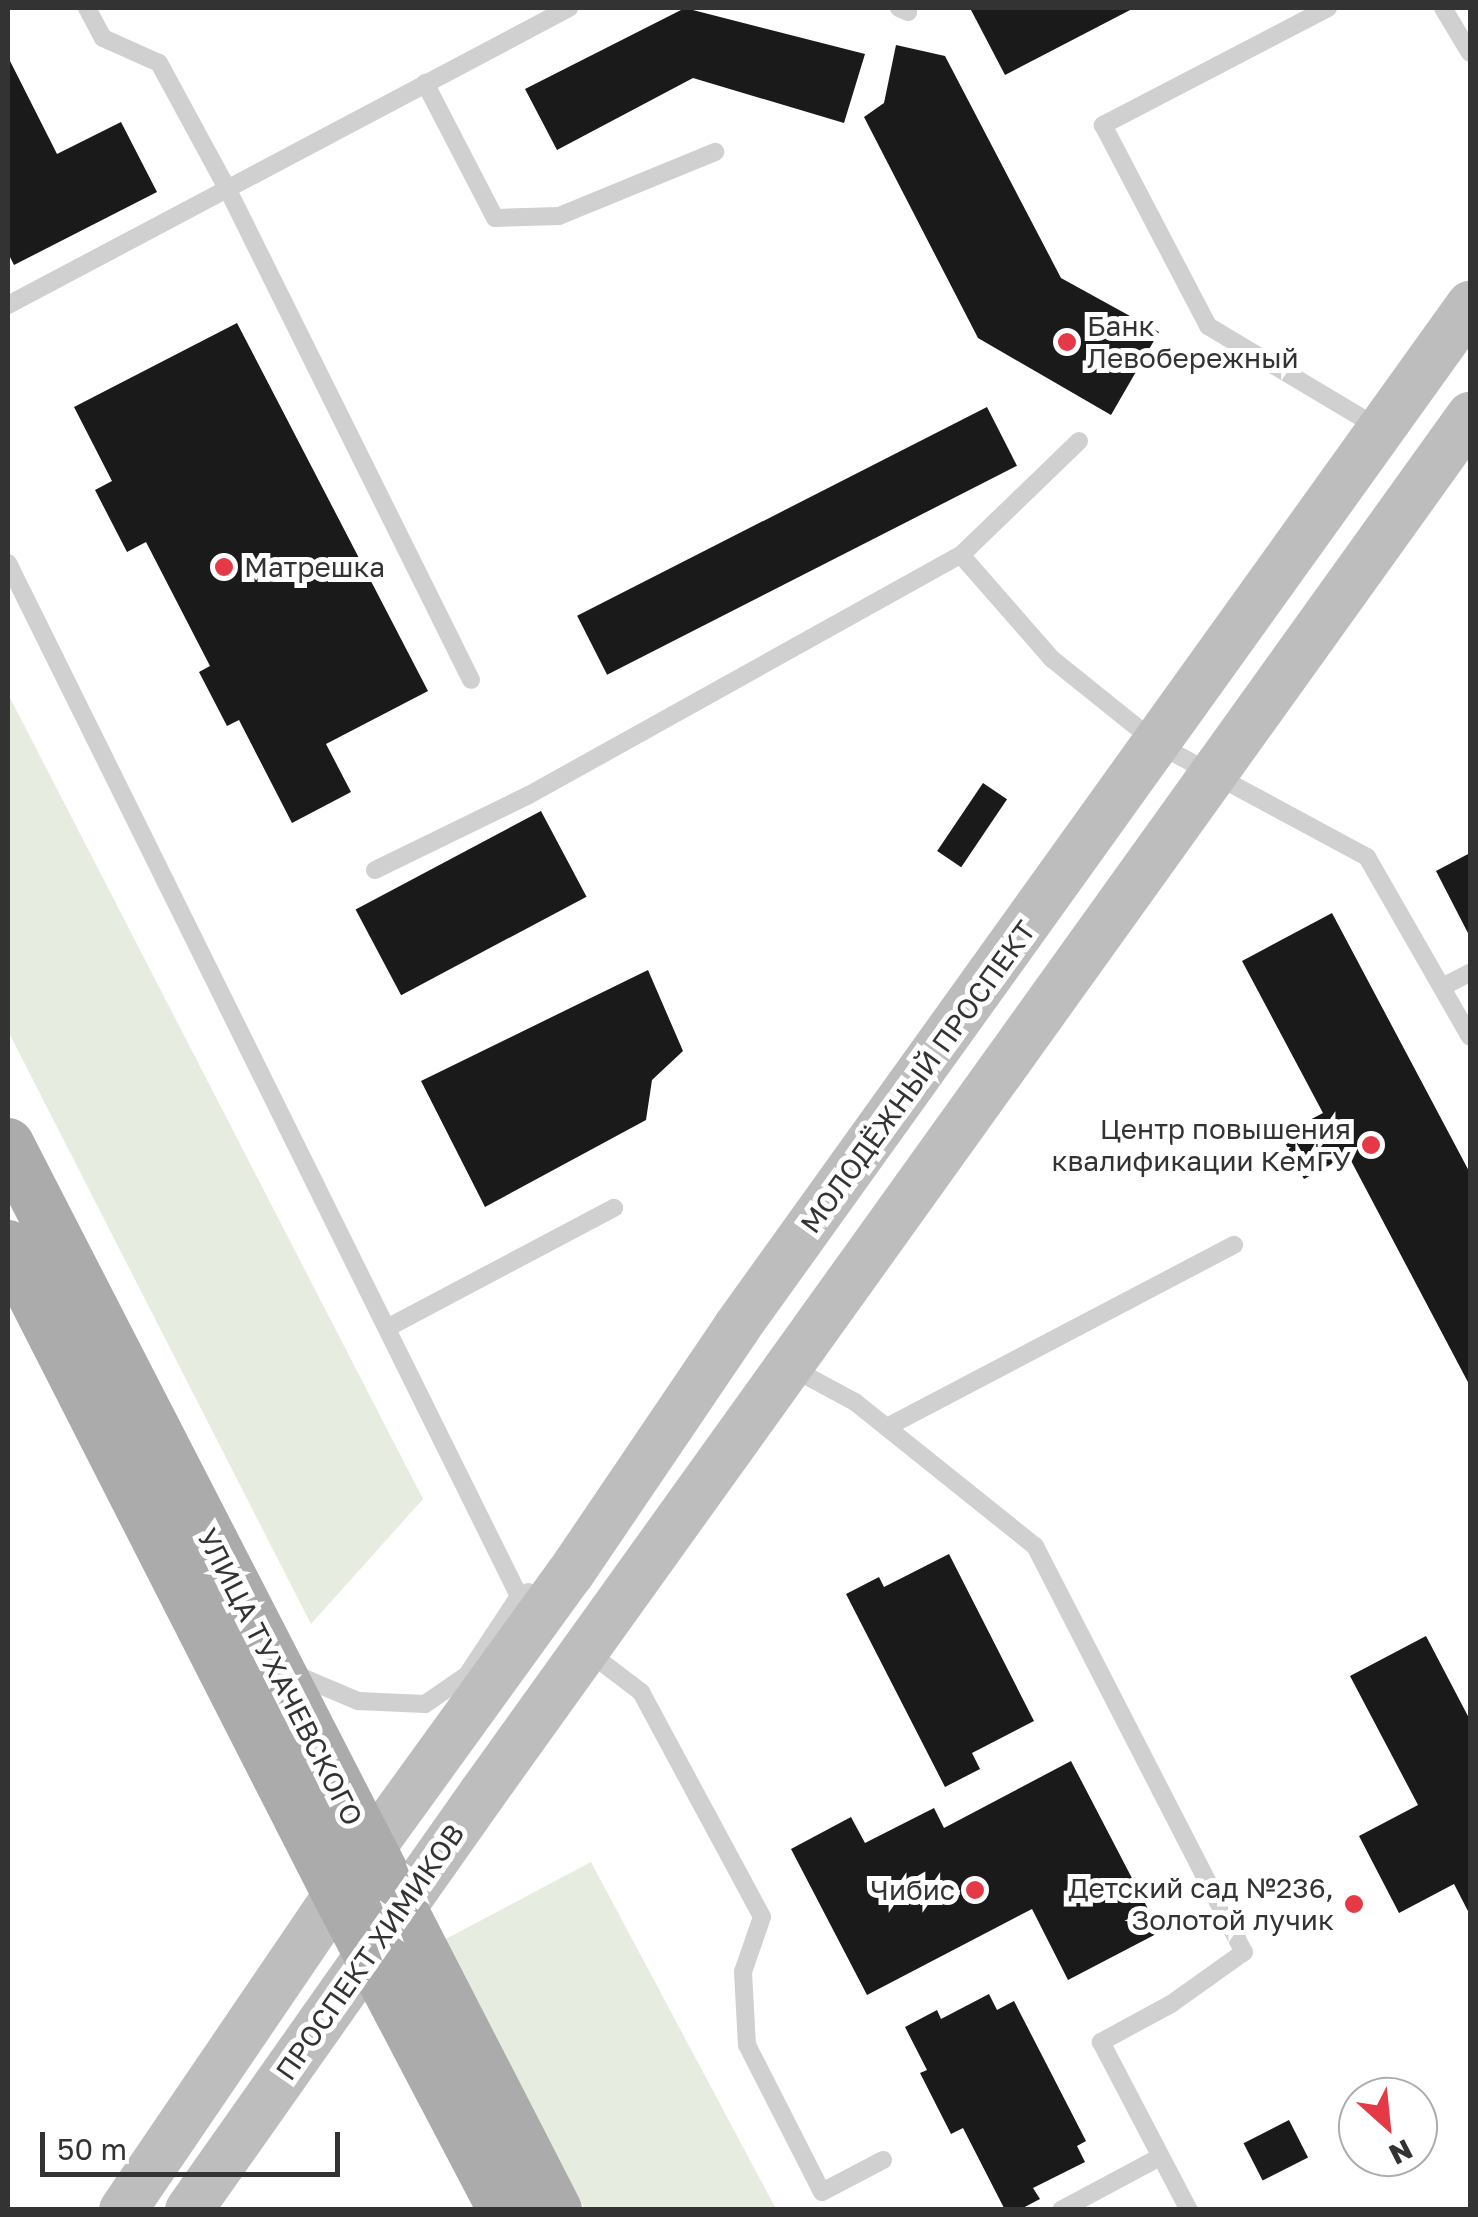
<!DOCTYPE html>
<html>
<head>
<meta charset="utf-8">
<style>
	body { margin:0 }
	#map { position:relative; width:1478px; height:2217px; overflow:hidden; background:#fff; font-family:"Golos Text",sans-serif }
	div>[style] { position:absolute }
	[style*='--x'] { left:calc(var(--x)*1px); top:calc(var(--y)*1px); width:calc(var(--w)*1px); rotate:calc(var(--a)*1deg) }
	.green>* { inset:0; background:#e6ecdf }
	.building>* { inset:0; background:#1a1a1a; transform-origin:0 0 }
	.service>* { height:18px; margin:-9px; padding:0 9px; transform-origin:9px; border-radius:9px; background:#d0d0d0 }
	.secondary>* { height:48px; margin:-24px; padding:0 24px; transform-origin:24px; border-radius:24px; background:#bdbdbd }
	.primary>* { height:52px; margin:-26px; padding:0 26px; transform-origin:26px; border-radius:26px; background:#ababab }
	.dots>* { width:28px; height:28px; translate:-50% -50%; box-sizing:border-box; border:5px solid #fff; border-radius:50% }
	span { translate:-50% -50%; white-space:nowrap; text-align:center; line-height:1.15; -webkit-text-stroke:10px #fff; paint-order:stroke }
	.poi-label { font-size:28px; color:#333 }
	.left { translate:0 -50%; text-align:left }
	.right { translate:-100% -50%; text-align:right }
	.street-label { font-size:28px; color:#333 }
	.frame { position:absolute; inset:0; border:10px solid #333; pointer-events:none }
	.north { position:absolute; left:1338px; top:2077px; width:100px; height:100px; box-sizing:border-box; background:#fff; border:2px solid #adadad; border-radius:50%; rotate:153deg; font-size:28px; font-weight:700; line-height:40px; text-align:center; color:#333 }
	.north::after { content:''; display:block; margin:auto; width:35px; height:45px; background:#e63946; clip-path:polygon(50% 0,100% 100%,50% 72%,0 100%) }
	.scale { position:absolute; left:40px; top:2132px; width:300px; height:45px; box-sizing:border-box; border:5px solid #333; border-top:0; padding-left:12px; font-size:30px; line-height:35px; white-space:nowrap; color:#333; -webkit-text-stroke:8px #fff; paint-order:stroke }
</style>
</head>
<body>
<div id="map">
	<div class="green">
		<i style="clip-path:polygon(8px 694px,423px 1499px,311px 1624px,8px 1031px)"></i>
		<i style="clip-path:polygon(591px 1862px,776px 2209px,585px 2209px,442px 1941px)"></i>
	</div>
	<div class="building">
		<i style="clip-path:polygon(685px 8px,865px 54px,844px 123px,693px 78px,557px 150px,525px 89px)"></i>
		<i style="clip-path:polygon(976px 8px,1134px 8px,1005px 75px,971px 10px)"></i>
		<i style="clip-path:polygon(896px 45px,945px 56px,1061px 278px,1159px 332px,1111px 415px,978px 338px,864px 117px,884px 103px)"></i>
		<i style="clip-path:polygon(8px 57px,57px 154px,121px 122px,157px 192px,14px 265px,8px 253px)"></i>
		<i style="clip-path:polygon(237px 323px,428px 691px,326px 744px,351px 792px,292px 823px,239px 720px,227px 726px,199px 672px,210px 666px,146px 542px,127px 552px,95px 490px,112px 481px,74px 407px)"></i>
		<i style="left:987px;top:407px;width:66px;height:460px;rotate:63deg"></i>
		<i style="left:983px;top:783px;width:29px;height:82px;rotate:34deg"></i>
		<i style="left:541px;top:811px;width:97px;height:210px;rotate:62deg"></i>
		<i style="clip-path:polygon(1470px 853px,1470px 937px,1436px 871px)"></i>
		<i style="clip-path:polygon(1332px 913px,1470px 1173px,1470px 1386px,1348px 1155px,1304px 1179px,1281px 1135px,1323px 1113px,1242px 961px)"></i>
		<i style="clip-path:polygon(648px 970px,683px 1051px,652px 1080px,646px 1120px,485px 1207px,421px 1081px)"></i>
		<i style="clip-path:polygon(949px 1554px,1034px 1721px,972px 1753px,980px 1769px,945px 1787px,846px 1594px,879px 1577px,884px 1587px)"></i>
		<i style="clip-path:polygon(1426px 1636px,1470px 1720px,1470px 1915px,1454px 1884px,1399px 1913px,1359px 1836px,1418px 1805px,1350px 1676px)"></i>
		<i style="clip-path:polygon(1071px 1761px,1160px 1932px,1068px 1980px,1032px 1909px,867px 1995px,791px 1849px,851px 1817px,865px 1843px,934px 1808px,944px 1828px)"></i>
		<i style="clip-path:polygon(989px 1994px,997px 2010px,1014px 2001px,1086px 2141px,1077px 2146px,1085px 2162px,1033px 2188px,1040px 2199px,1019px 2210px,1005px 2210px,963px 2128px,951px 2134px,920px 2073px,927px 2070px,905px 2027px,937px 2010px,941px 2019px)"></i>
		<i style="left:1289px;top:2120px;width:42px;height:51px;rotate:63deg"></i>
	</div>
	<div class="service">
		<i style="--x:87;--y:8;--w:34;--a:62"></i>
		<i style="--x:103;--y:38;--w:61;--a:24.1"></i>
		<i style="--x:159;--y:63;--w:142;--a:61.5"></i>
		<i style="--x:227;--y:188;--w:549;--a:63.62"></i>
		<i style="--x:899;--y:8;--w:10;--a:24"></i>
		<i style="--x:1328;--y:8;--w:254;--a:152.5"></i>
		<i style="--x:1103;--y:125;--w:227;--a:62.4"></i>
		<i style="--x:1208;--y:326;--w:201;--a:30.8"></i>
		<i style="--x:1443;--y:8;--w:52;--a:59"></i>
		<i style="--x:425;--y:83;--w:152;--a:62.6"></i>
		<i style="--x:495;--y:218;--w:64;--a:-1.8"></i>
		<i style="--x:559;--y:216;--w:169;--a:-22.3"></i>
		<i style="--x:8;--y:305;--w:635;--a:-27.9"></i>
		<i style="--x:961;--y:555;--w:138;--a:48.8"></i>
		<i style="--x:1052;--y:659;--w:137;--a:38.8"></i>
		<i style="--x:1159;--y:745;--w:236;--a:28.3"></i>
		<i style="--x:1367;--y:857;--w:207;--a:60.2"></i>
		<i style="--x:8;--y:563;--w:1152;--a:63.68"></i>
		<i style="--x:375;--y:870;--w:171;--a:-26"></i>
		<i style="--x:529;--y:795;--w:494;--a:-29.1"></i>
		<i style="--x:961;--y:555;--w:164;--a:-44"></i>
		<i style="--x:1444;--y:986;--w:29;--a:-27"></i>
		<i style="--x:387;--y:1328;--w:257;--a:-27.9"></i>
		<i style="--x:790;--y:1367;--w:74;--a:28.3"></i>
		<i style="--x:855;--y:1402;--w:231;--a:38.7"></i>
		<i style="--x:1035;--y:1546;--w:457;--a:62.8"></i>
		<i style="--x:1244;--y:1952;--w:90;--a:144.5"></i>
		<i style="--x:1171;--y:2004;--w:80;--a:151.5"></i>
		<i style="--x:1101;--y:2042;--w:190;--a:62.4"></i>
		<i style="--x:887;--y:1427;--w:392;--a:-27.7"></i>
		<i style="--x:587;--y:1651;--w:68;--a:37.2"></i>
		<i style="--x:641;--y:1692;--w:255;--a:61.7"></i>
		<i style="--x:762;--y:1917;--w:58;--a:109.1"></i>
		<i style="--x:743;--y:1972;--w:73;--a:86.9"></i>
		<i style="--x:747;--y:2045;--w:165;--a:63"></i>
		<i style="--x:822;--y:2192;--w:69;--a:-27.7"></i>
		<i style="--x:292;--y:1673;--w:72;--a:23"></i>
		<i style="--x:358;--y:1701;--w:67;--a:2.6"></i>
		<i style="--x:425;--y:1704;--w:51;--a:-34.6"></i>
		<i style="--x:467;--y:1675;--w:95;--a:-56.6"></i>
		<i style="--x:519;--y:1596;--w:10;--a:-24"></i>
		<i style="--x:1061;--y:2210;--w:112;--a:-28.2"></i>
	</div>
	<div class="secondary">
		<i style="--x:123;--y:2210;--w:382;--a:-55.8"></i>
		<i style="--x:338;--y:1894;--w:395;--a:-54.1"></i>
		<i style="--x:570;--y:1574;--w:298;--a:-55.9"></i>
		<i style="--x:737;--y:1327;--w:1258;--a:-54.35"></i>
		<i style="--x:189;--y:2210;--w:509;--a:-54.84"></i>
		<i style="--x:482;--y:1794;--w:1696;--a:-54.36"></i>
	</div>
	<div class="primary">
		<i style="--x:8;--y:1144;--w:1199;--a:62.79"></i>
		<i style="--x:8;--y:1246;--w:727;--a:63.01"></i>
		<i style="--x:338;--y:1894;--w:357;--a:62.3"></i>
	</div>
	<div class="dots">
		<i style="left:1067px;top:342px;background:#e63946"></i>
		<i style="left:224px;top:567px;background:#e63946"></i>
		<i style="left:1371px;top:1145px;background:#e63946"></i>
		<i style="left:975px;top:1890px;background:#e63946"></i>
		<i style="left:1354px;top:1904px;background:#e63946"></i>
	</div>
	<div class="poi-label">
		<span class="left" style="left:1087px;top:342px">Банк<br>Левобережный</span>
		<span class="left" style="left:244px;top:567px">Матрешка</span>
		<span class="right" style="left:1351px;top:1145px">Центр повышения<br>квалификации КемГУ</span>
		<span class="right" style="left:1334px;top:1904px">Детский сад №236,<br>Золотой лучик</span>
		<span class="right" style="left:955px;top:1890px">Чибис</span>
	</div>
	<div class="street-label">
		<span style="left:918px;top:1077px;rotate:-54deg">МОЛОДЁЖНЫЙ ПРОСПЕКТ</span>
		<span style="left:280px;top:1677px;rotate:63deg">УЛИЦА ТУХАЧЕВСКОГО</span>
		<span style="left:370px;top:1952px;rotate:-55deg">ПРОСПЕКТ ХИМИКОВ</span>
	</div>
	<div class="frame"></div>
	<div class="north">N</div>
	<div class="scale">50 m</div>
</div>
</body>
</html>
